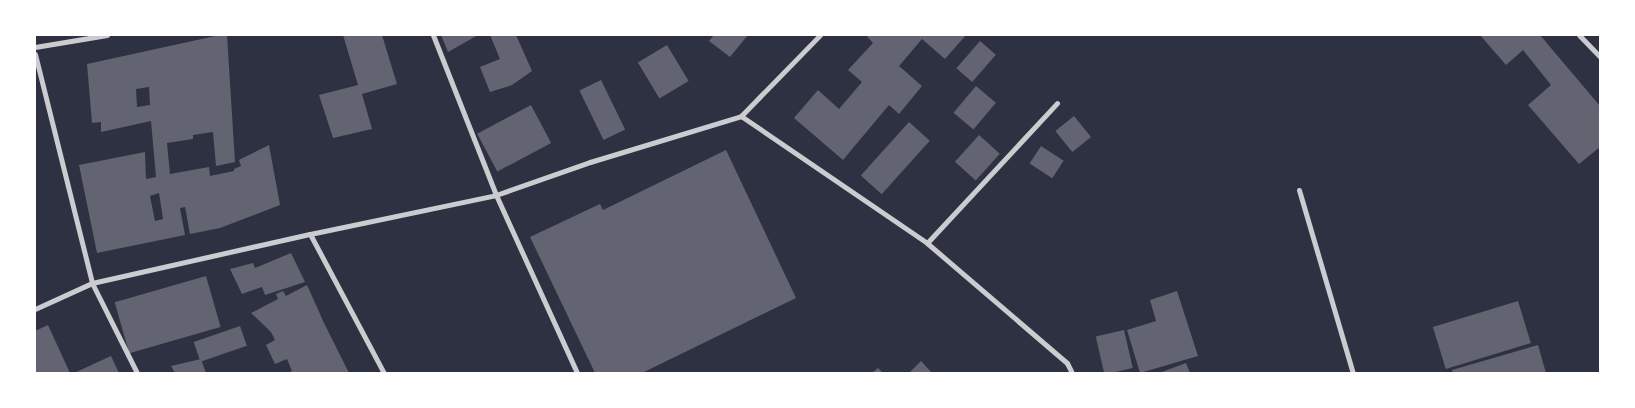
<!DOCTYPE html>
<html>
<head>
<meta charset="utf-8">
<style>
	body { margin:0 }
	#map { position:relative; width:1635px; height:408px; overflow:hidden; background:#2d3142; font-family:"Playfair Display",serif }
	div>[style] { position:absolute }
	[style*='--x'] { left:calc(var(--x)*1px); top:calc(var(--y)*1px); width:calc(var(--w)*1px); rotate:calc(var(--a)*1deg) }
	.building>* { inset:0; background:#626471; transform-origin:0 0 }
	.minor>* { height:5px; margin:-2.5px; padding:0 2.5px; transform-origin:2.5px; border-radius:2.5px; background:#caccd0 }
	span { translate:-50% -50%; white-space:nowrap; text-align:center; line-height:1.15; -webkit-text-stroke:5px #fff; paint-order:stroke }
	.frame { position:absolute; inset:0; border:36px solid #fff; pointer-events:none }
</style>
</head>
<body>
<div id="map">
	<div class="building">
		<i style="clip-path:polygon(evenodd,220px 35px,227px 35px,235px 162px,216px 166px,213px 132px,193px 135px,193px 139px,167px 143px,170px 174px,209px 167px,210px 176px,234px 171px,234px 169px,241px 166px,239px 160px,269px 145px,280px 205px,220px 228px,190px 234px,185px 207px,180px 208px,185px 235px,97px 253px,79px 165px,145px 152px,146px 179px,156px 177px,151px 121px,101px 132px,101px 122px,92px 123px,87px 64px,220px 35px,149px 87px,150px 105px,137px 107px,136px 89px,149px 87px,220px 35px,159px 193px,163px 219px,155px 221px,150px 196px,159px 193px)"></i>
		<i style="clip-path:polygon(343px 35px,382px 35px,397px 84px,362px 94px,372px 129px,333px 138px,319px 95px,358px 85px)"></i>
		<i style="clip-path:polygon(441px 35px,478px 35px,448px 52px)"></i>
		<i style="clip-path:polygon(490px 35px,516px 35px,532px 71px,512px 85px,490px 92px,480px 67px,500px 59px)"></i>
		<i style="clip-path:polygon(714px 35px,748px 35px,730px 57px,709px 41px)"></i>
		<i style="clip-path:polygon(866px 35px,966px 35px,945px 59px,922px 39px,899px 66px,922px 86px,899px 114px,889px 105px,843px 160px,794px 118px,818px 90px,839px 109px,862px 82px,848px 70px,873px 43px)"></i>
		<i style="clip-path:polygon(1480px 35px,1540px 35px,1600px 106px,1600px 147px,1579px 164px,1528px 105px,1551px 85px,1523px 50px,1506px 65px)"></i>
		<i style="left:980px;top:41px;width:21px;height:36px;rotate:41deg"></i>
		<i style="left:667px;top:45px;width:42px;height:34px;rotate:59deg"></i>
		<i style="left:601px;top:80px;width:55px;height:24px;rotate:64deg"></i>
		<i style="left:976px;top:86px;width:26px;height:35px;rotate:40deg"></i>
		<i style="left:531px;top:105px;width:43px;height:61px;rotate:62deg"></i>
		<i style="left:1074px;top:116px;width:27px;height:24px;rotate:51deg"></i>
		<i style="left:909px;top:122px;width:28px;height:72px;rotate:42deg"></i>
		<i style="left:979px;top:135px;width:28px;height:36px;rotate:42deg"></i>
		<i style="left:1041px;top:146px;width:27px;height:21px;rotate:33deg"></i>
		<i style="clip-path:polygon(726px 150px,796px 298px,642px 373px,595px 373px,530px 237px,600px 204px,603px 210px)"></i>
		<i style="clip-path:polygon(291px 253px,305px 282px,265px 295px,262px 287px,242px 294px,230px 269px,253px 263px,255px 268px)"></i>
		<i style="left:206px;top:276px;width:53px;height:95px;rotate:74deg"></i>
		<i style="clip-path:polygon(307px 285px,324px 323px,349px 373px,287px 373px,292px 371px,287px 359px,275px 364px,266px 345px,275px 340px,271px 332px,251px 313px,278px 299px,276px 294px,283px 291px,286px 296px)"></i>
		<i style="clip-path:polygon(1177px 291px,1198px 356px,1140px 373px,1127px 330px,1156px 321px,1150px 300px)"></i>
		<i style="left:1518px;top:301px;width:44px;height:89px;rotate:73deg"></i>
		<i style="clip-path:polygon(48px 325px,70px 373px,35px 372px,35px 331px)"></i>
		<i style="left:240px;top:326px;width:21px;height:49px;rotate:71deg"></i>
		<i style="left:1124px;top:330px;width:39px;height:29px;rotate:77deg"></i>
		<i style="clip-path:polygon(1538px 345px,1546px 373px,1453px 373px,1452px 370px)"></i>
		<i style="clip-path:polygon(111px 356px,119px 373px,74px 373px)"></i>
		<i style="clip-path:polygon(201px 359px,206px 373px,175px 373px,171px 366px)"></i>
		<i style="clip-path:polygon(921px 361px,932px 373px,909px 373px)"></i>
		<i style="clip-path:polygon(1186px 363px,1190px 373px,1159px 373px)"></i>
		<i style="clip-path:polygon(878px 368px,883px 373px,872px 373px)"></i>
	</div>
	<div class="minor">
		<i style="--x:433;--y:35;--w:172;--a:68.5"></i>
		<i style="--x:496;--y:195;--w:196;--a:65.5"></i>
		<i style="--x:1579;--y:35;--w:30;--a:46"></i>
		<i style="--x:35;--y:47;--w:73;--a:-9.5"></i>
		<i style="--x:35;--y:54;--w:236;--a:76"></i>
		<i style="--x:92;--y:283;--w:101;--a:63.4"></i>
		<i style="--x:741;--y:116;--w:225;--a:34.3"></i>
		<i style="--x:927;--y:243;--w:184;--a:40.6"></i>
		<i style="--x:1067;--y:363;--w:11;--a:63"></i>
		<i style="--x:1299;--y:190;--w:191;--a:73.6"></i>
		<i style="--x:310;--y:234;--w:157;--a:62"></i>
		<i style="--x:927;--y:243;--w:191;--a:-47.1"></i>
		<i style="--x:35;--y:309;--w:63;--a:-24.5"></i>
		<i style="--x:92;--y:283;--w:223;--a:-12.7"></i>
		<i style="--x:310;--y:234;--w:190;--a:-11.8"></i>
		<i style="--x:496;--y:195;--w:100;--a:-19.3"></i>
		<i style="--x:590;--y:162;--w:158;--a:-16.9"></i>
		<i style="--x:741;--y:116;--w:113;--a:-45.7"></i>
	</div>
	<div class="frame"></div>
</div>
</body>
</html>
